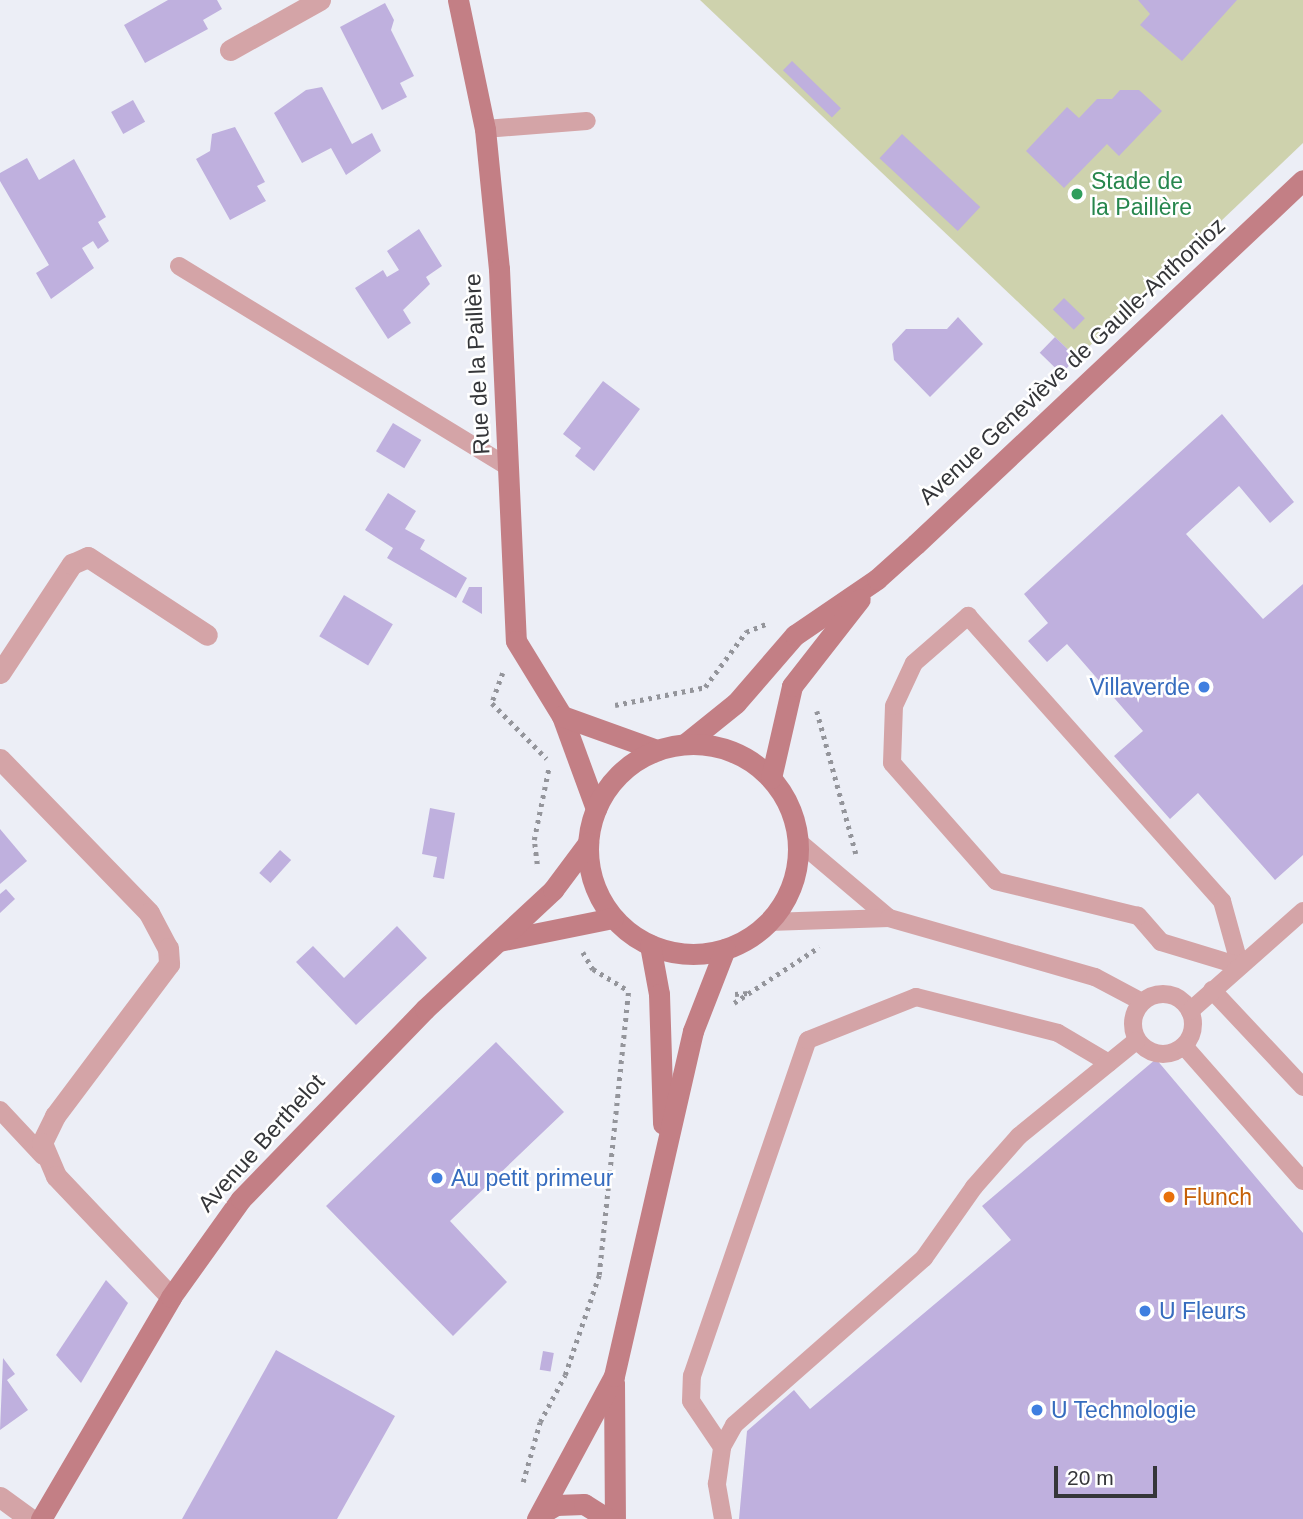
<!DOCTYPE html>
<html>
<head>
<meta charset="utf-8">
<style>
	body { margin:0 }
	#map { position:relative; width:1303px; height:1519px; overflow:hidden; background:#eceef6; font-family:Helvetica,sans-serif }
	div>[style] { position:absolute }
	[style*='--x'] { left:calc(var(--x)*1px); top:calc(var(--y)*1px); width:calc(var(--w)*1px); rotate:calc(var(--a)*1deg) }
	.green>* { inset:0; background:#ced2ad }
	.building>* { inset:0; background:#bfb0de; transform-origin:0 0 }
	.path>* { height:4.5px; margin-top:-2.25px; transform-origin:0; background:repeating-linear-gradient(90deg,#94959b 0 3.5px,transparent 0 8.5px) }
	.lane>* { height:18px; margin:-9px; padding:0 9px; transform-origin:9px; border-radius:9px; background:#d4a4a7 }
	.lane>.ring { margin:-9px; padding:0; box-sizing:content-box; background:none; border:18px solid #d4a4a7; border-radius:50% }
	.street>* { height:21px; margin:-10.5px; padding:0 10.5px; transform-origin:10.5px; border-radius:10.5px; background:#d4a4a7 }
	.secondary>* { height:21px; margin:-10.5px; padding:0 10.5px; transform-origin:10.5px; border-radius:10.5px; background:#c37f85 }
	.secondary>.ring { margin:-10.5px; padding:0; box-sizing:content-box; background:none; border:21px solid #c37f85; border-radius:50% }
	.dots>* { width:19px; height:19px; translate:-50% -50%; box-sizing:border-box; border:4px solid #fff; border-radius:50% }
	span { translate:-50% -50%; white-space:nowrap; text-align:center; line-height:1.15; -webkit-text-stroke:5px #fff; paint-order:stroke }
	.leisure-label { font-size:23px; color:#27864d }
	.left { translate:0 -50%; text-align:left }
	.street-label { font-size:23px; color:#353639 }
	.shop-label { font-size:23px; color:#366cbe }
	.right { translate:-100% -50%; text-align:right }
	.food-label { font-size:23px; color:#c56008 }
	.scale { position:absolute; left:1054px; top:1466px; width:103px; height:32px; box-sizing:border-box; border:4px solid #353639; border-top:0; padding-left:9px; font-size:21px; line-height:24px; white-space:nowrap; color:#353639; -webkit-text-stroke:5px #fff; paint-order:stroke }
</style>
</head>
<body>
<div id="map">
	<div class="green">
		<i style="clip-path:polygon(700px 0,1303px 0,1303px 143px,1077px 358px)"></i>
	</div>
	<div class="building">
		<i style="clip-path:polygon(168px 0,217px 0,222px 9px,203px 20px,208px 29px,145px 63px,124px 25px)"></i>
		<i style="clip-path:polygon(1138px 0,1237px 0,1182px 61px,1140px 25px,1150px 14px)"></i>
		<i style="clip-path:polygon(385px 3px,394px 20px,391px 30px,414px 76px,400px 83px,407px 97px,382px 110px,340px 27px)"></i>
		<i style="left:792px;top:61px;width:68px;height:13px;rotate:44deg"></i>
		<i style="clip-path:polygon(322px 87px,352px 144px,372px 133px,381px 151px,346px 175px,331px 148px,302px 163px,274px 113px,306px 90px)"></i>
		<i style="clip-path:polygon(1120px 90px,1139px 90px,1162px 111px,1119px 156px,1107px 144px,1064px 188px,1026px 151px,1067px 107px,1079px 118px,1097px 99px,1112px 99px)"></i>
		<i style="left:133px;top:100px;width:25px;height:25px;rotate:61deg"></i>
		<i style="clip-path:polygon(235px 127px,265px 182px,257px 186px,266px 201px,230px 220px,196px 159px,210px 151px,212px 134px)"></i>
		<i style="left:902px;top:134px;width:107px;height:33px;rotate:43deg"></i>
		<i style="clip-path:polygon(27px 158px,39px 180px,74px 159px,106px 217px,98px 222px,109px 241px,98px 249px,93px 241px,82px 248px,94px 268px,51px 299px,36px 273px,49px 265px,0 181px,0 173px)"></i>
		<i style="clip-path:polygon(419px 229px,442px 266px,426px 277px,430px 284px,403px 310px,411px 323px,388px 339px,355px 288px,383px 270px,387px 277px,399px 270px,387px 251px)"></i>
		<i style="left:1064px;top:298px;width:29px;height:16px;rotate:44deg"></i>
		<i style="clip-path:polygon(958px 317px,983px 344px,930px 397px,894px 360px,892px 344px,906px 329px,947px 329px)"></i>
		<i style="left:1055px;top:337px;width:30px;height:22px;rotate:44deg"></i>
		<i style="clip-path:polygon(603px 381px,640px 409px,594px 471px,575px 456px,581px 448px,563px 434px)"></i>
		<i style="clip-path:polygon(1222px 414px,1294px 502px,1270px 523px,1239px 486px,1186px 534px,1263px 619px,1303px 584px,1303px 855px,1275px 880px,1198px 793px,1170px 819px,1114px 756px,1143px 731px,1067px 644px,1047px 662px,1028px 641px,1048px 623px,1024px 594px)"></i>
		<i style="left:393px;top:423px;width:33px;height:33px;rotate:31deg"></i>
		<i style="clip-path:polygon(388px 493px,416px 511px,405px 529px,425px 540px,420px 549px,467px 578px,456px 598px,387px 558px,393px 548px,365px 530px)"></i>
		<i style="clip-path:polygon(469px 587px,482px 587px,482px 614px,462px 602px)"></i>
		<i style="left:344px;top:595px;width:57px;height:48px;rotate:31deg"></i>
		<i style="clip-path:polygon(430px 808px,455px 813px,444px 879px,433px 877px,437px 857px,422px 854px)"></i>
		<i style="clip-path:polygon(0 829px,27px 861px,0 884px)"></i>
		<i style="left:280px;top:850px;width:15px;height:31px;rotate:42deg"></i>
		<i style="clip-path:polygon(6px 889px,15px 899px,0 913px,0 894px)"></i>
		<i style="clip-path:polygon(397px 926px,427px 958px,356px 1025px,296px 962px,313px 946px,344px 978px)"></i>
		<i style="clip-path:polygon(496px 1042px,564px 1112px,450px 1221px,507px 1282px,453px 1336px,326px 1206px)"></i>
		<i style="clip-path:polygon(1156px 1059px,1303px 1233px,1303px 1519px,739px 1519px,747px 1431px,794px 1390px,810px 1409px,1011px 1240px,982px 1206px)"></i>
		<i style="clip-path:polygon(106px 1280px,128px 1303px,81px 1383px,56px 1355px)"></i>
		<i style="clip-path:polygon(276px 1350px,395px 1416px,337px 1519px,182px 1519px)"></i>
		<i style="left:543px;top:1351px;width:11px;height:19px;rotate:10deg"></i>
		<i style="clip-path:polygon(3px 1358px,15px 1374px,7px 1380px,28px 1410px,0 1430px)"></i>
	</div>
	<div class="path">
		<i style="--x:503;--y:673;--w:32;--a:110"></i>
		<i style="--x:492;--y:703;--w:78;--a:45.5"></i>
		<i style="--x:705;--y:687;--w:69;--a:-53.3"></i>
		<i style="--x:746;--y:632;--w:22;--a:-22"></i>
		<i style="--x:615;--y:705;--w:93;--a:-11.2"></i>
		<i style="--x:817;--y:711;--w:148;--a:74.7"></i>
		<i style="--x:537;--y:864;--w:24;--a:-97"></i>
		<i style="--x:534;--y:840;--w:75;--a:-78.4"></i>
		<i style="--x:583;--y:952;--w:20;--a:60"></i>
		<i style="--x:593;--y:969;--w:42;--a:31.4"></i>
		<i style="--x:735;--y:994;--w:13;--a:-4"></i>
		<i style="--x:734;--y:1003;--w:102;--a:-33.4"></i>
		<i style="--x:523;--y:1482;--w:62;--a:-74.2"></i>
		<i style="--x:540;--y:1422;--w:53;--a:-62"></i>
		<i style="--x:565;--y:1375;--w:106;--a:-71.2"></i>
		<i style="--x:599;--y:1275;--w:284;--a:-84.1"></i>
	</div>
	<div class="lane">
		<i style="--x:485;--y:129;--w:102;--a:-4.5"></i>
		<i style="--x:179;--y:266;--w:386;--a:31.4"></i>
		<i style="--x:968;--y:616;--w:382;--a:48.3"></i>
		<i style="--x:1222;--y:901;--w:67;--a:74.5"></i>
		<i style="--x:1240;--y:966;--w:83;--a:-163.1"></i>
		<i style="--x:1161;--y:942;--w:35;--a:-131"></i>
		<i style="--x:1138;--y:916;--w:146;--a:-166.2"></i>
		<i style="--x:996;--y:881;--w:157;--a:-131.4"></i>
		<i style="--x:892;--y:763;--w:57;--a:-88"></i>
		<i style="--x:894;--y:706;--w:47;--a:-65.1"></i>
		<i style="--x:914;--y:663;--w:72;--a:-41"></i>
		<i style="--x:798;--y:841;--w:119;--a:40.2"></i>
		<i style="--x:769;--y:922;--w:120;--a:-1.9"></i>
		<i style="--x:889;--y:918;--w:214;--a:16"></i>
		<i style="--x:1095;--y:977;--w:53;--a:28"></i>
		<i style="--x:1212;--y:990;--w:133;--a:46.8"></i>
		<i class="ring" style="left:1133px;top:994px;width:42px;height:42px"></i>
		<i style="--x:1190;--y:1011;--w:151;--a:-41.5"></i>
		<i style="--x:1184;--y:1046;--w:180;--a:48.6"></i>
		<i style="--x:0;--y:1110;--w:63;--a:46.9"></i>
		<i style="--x:722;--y:1447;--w:55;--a:-124"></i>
		<i style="--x:691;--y:1401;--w:25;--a:-88"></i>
		<i style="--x:692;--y:1376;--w:355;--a:-71"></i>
		<i style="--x:808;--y:1040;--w:116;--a:-21.7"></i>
		<i style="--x:916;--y:997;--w:146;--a:14.2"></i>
		<i style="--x:1058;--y:1033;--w:59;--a:30.5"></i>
		<i style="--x:723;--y:1519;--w:36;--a:-100"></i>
		<i style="--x:717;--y:1484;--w:37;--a:-82"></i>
		<i style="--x:722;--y:1447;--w:25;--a:-61"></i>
		<i style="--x:734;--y:1425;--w:253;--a:-41.3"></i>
		<i style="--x:924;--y:1258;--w:87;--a:-54.8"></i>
		<i style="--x:974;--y:1187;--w:68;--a:-48.6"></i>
		<i style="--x:1019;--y:1136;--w:151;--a:-39.1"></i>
	</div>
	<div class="street">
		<i style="--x:230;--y:50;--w:103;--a:-29.1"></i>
		<i style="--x:0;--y:673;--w:131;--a:-56.6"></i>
		<i style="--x:72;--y:564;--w:17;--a:-24"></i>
		<i style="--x:88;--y:557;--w:142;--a:33.2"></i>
		<i style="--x:0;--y:759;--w:214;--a:45.9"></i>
		<i style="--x:149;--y:913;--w:40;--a:62"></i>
		<i style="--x:168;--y:948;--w:16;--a:86"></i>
		<i style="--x:169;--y:964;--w:190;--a:126.9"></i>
		<i style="--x:55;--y:1116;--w:30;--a:116"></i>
		<i style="--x:42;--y:1143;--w:36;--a:67"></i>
		<i style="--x:56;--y:1176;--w:167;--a:46.5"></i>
		<i style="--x:0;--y:1497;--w:37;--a:36"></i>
	</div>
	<div class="secondary">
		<i style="--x:458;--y:0;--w:132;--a:78.2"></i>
		<i style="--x:485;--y:129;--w:141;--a:84.3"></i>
		<i style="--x:499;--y:269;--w:372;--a:87.4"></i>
		<i style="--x:516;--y:641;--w:88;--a:58.5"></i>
		<i style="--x:562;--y:716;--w:99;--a:69.9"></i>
		<i style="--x:562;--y:716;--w:101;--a:19.7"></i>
		<i style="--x:685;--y:744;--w:65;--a:-38.8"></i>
		<i style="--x:736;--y:703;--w:90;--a:-49.1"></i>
		<i style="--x:795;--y:635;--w:99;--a:-34.3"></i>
		<i style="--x:877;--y:579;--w:52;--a:-41.9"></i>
		<i style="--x:916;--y:544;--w:531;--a:-43.25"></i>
		<i class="ring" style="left:588px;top:744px;width:189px;height:189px"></i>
		<i style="--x:771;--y:778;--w:94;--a:-77.1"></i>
		<i style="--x:792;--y:686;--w:110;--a:-52"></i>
		<i style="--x:499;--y:941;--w:116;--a:-11.4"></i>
		<i style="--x:650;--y:945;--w:50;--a:79.6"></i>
		<i style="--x:659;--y:994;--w:130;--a:88.2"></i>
		<i style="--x:614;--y:1382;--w:137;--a:89.6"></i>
		<i style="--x:544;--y:1512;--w:14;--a:-30"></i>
		<i style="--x:556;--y:1505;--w:28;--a:-2"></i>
		<i style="--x:584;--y:1504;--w:28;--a:32"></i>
		<i style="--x:41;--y:1519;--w:257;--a:-59.6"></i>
		<i style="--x:171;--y:1297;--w:120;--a:-54.5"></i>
		<i style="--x:241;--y:1199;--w:264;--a:-45.9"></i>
		<i style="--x:425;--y:1009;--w:175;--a:-42.9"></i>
		<i style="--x:553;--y:890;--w:59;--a:-53.3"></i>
		<i style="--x:537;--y:1519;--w:162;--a:-61.7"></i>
		<i style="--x:614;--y:1376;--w:354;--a:-77.1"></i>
		<i style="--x:693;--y:1031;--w:88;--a:-68.7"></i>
	</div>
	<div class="dots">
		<i style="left:1077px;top:194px;background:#2e9e5b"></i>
		<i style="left:1204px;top:687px;background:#3f7fe0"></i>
		<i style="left:437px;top:1178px;background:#3f7fe0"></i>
		<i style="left:1169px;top:1197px;background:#e8710a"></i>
		<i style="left:1145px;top:1311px;background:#3f7fe0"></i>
		<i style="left:1037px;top:1410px;background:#3f7fe0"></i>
	</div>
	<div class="leisure-label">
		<span class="left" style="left:1091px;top:194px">Stade de<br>la Paillère</span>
	</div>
	<div class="street-label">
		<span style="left:1072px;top:361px;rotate:-43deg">Avenue Geneviève de Gaulle-Anthonioz</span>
		<span style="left:477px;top:364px;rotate:-93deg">Rue de la Paillère</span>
		<span style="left:261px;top:1143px;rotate:-48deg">Avenue Berthelot</span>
	</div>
	<div class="shop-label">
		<span class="right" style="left:1190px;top:687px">Villaverde</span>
		<span class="left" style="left:451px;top:1178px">Au petit primeur</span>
		<span class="left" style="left:1159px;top:1311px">U Fleurs</span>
		<span class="left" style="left:1051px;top:1410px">U Technologie</span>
	</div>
	<div class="food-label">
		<span class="left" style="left:1183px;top:1197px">Flunch</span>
	</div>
	<div class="scale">20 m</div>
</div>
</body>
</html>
